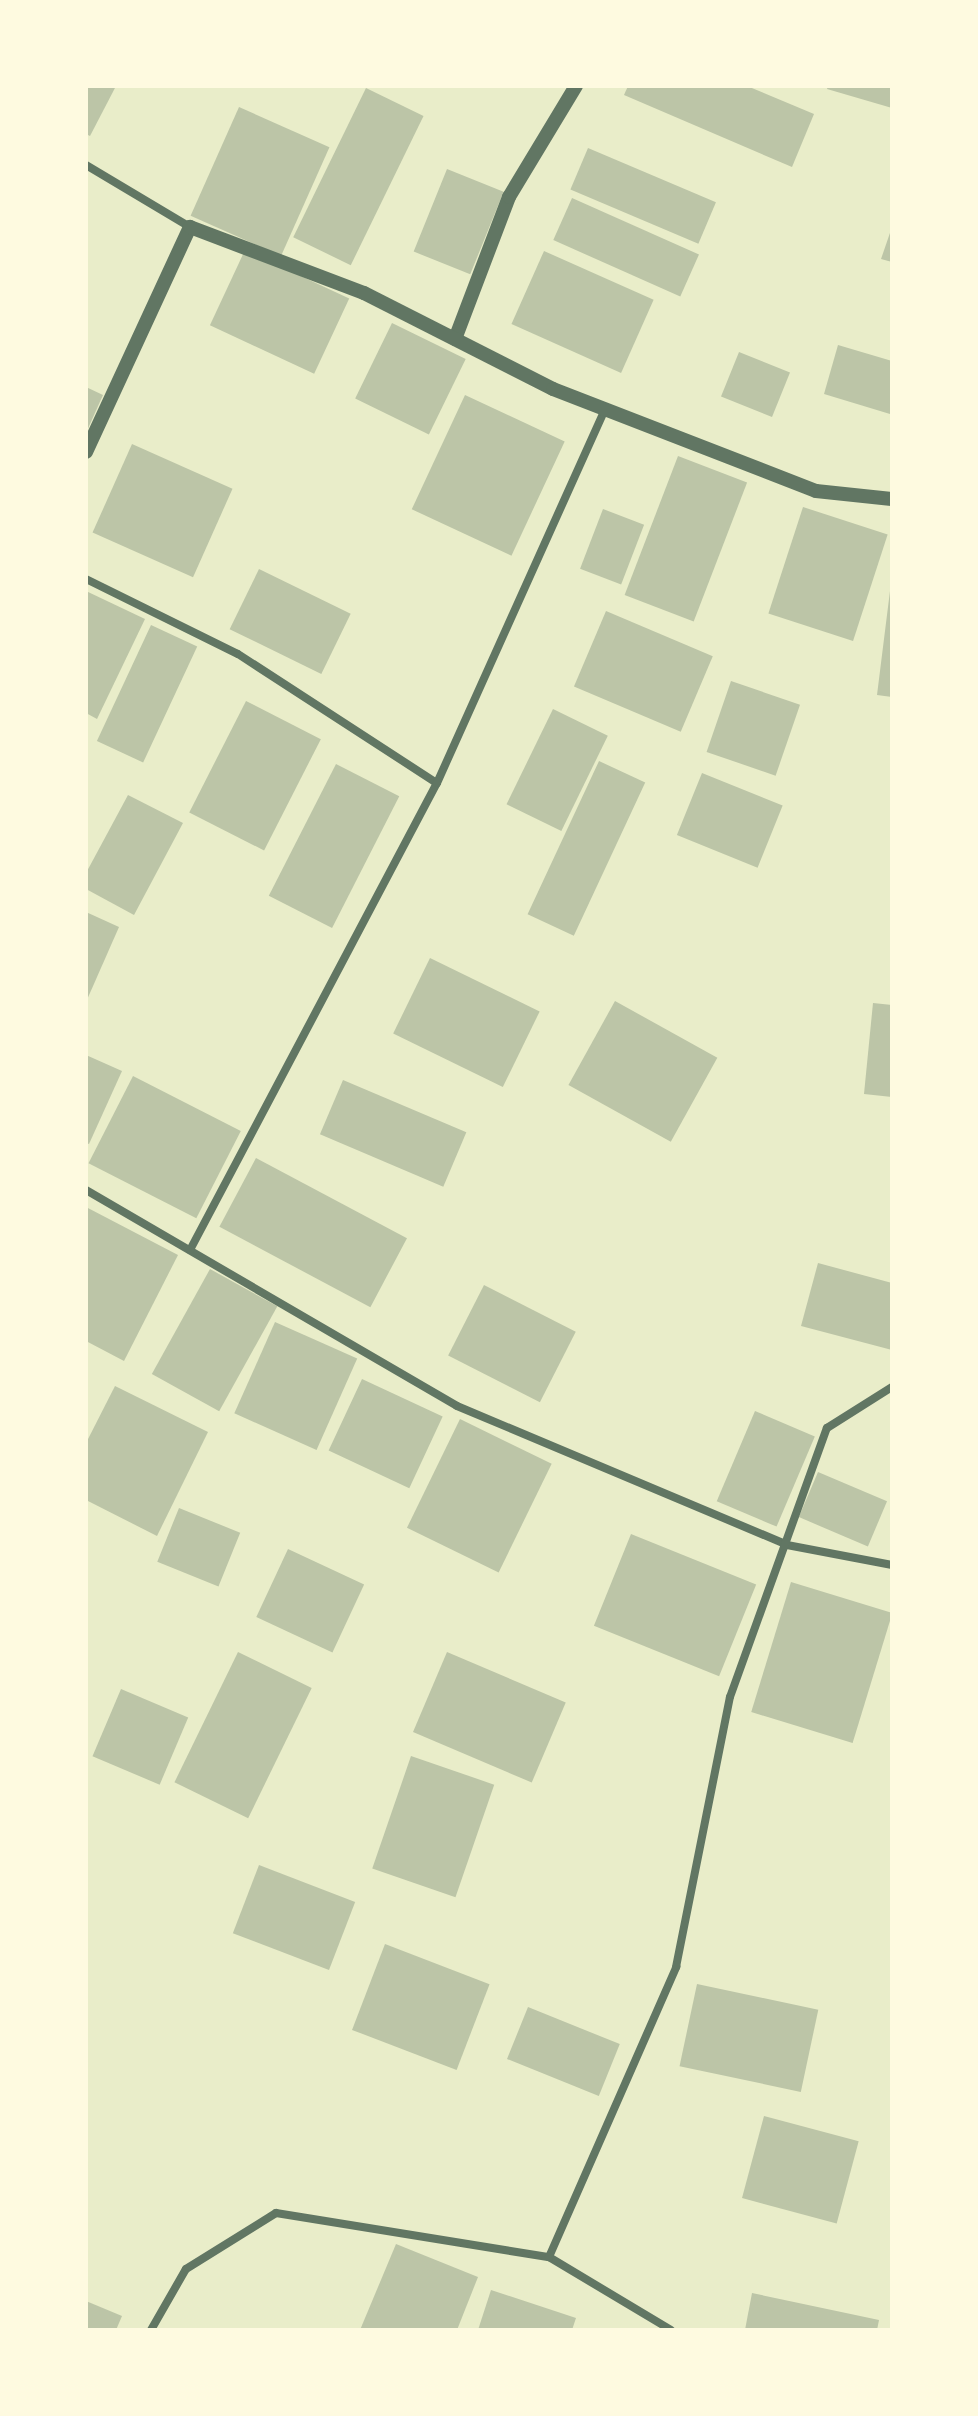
<!DOCTYPE html>
<html>
<head>
<meta charset="utf-8">
<style>
	body { margin:0 }
	#map { position:relative; width:978px; height:2416px; overflow:hidden; background:#e9edc9; font-family:Montserrat,sans-serif }
	div>[style] { position:absolute }
	[style*='--x'] { left:calc(var(--x)*1px); top:calc(var(--y)*1px); width:calc(var(--w)*1px); rotate:calc(var(--a)*1deg) }
	.building>* { inset:0; background:#bcc5a7; transform-origin:0 0 }
	.minor>* { height:8px; margin:-4px; padding:0 4px; transform-origin:4px; border-radius:4px; background:#617663 }
	.tertiary>* { height:14px; margin:-7px; padding:0 7px; transform-origin:7px; border-radius:7px; background:#617663 }
	span { translate:-50% -50%; white-space:nowrap; text-align:center; line-height:1.15; -webkit-text-stroke:8px #fefae0; paint-order:stroke }
	.frame { position:absolute; inset:0; border:88px solid #fefae0; pointer-events:none }
</style>
</head>
<body>
<div id="map">
	<div class="building">
		<i style="clip-path:polygon(86px 86px,116px 86px,90px 136px,86px 134px)"></i>
		<i style="clip-path:polygon(628px 86px,747px 86px,814px 114px,792px 167px,624px 95px)"></i>
		<i style="clip-path:polygon(828px 86px,892px 86px,892px 108px,827px 89px)"></i>
		<i style="left:366px;top:88px;width:64px;height:166px;rotate:26deg"></i>
		<i style="left:239px;top:107px;width:99px;height:119px;rotate:24deg"></i>
		<i style="left:588px;top:148px;width:139px;height:45px;rotate:23deg"></i>
		<i style="left:447px;top:169px;width:61px;height:89px;rotate:22deg"></i>
		<i style="left:572px;top:198px;width:139px;height:46px;rotate:24deg"></i>
		<i style="clip-path:polygon(892px 227px,892px 262px,881px 259px)"></i>
		<i style="left:245px;top:250px;width:115px;height:83px;rotate:25deg"></i>
		<i style="left:544px;top:251px;width:120px;height:80px;rotate:24deg"></i>
		<i style="left:392px;top:323px;width:82px;height:84px;rotate:26deg"></i>
		<i style="clip-path:polygon(838px 345px,892px 361px,890px 414px,824px 394px)"></i>
		<i style="left:739px;top:352px;width:55px;height:48px;rotate:22deg"></i>
		<i style="clip-path:polygon(86px 387px,103px 395px,86px 433px)"></i>
		<i style="left:465px;top:395px;width:110px;height:126px;rotate:25deg"></i>
		<i style="left:132px;top:444px;width:110px;height:97px;rotate:24deg"></i>
		<i style="left:678px;top:456px;width:74px;height:149px;rotate:21deg"></i>
		<i style="left:803px;top:507px;width:89px;height:112px;rotate:18deg"></i>
		<i style="left:603px;top:509px;width:44px;height:64px;rotate:21deg"></i>
		<i style="left:259px;top:569px;width:102px;height:67px;rotate:26deg"></i>
		<i style="clip-path:polygon(86px 591px,145px 619px,97px 719px,86px 713px)"></i>
		<i style="clip-path:polygon(890px 591px,892px 591px,892px 697px,877px 695px)"></i>
		<i style="left:606px;top:611px;width:116px;height:82px;rotate:23deg"></i>
		<i style="left:151px;top:625px;width:51px;height:128px;rotate:25deg"></i>
		<i style="left:731px;top:681px;width:73px;height:75px;rotate:19deg"></i>
		<i style="left:246px;top:701px;width:84px;height:125px;rotate:27deg"></i>
		<i style="left:553px;top:709px;width:61px;height:106px;rotate:26deg"></i>
		<i style="left:599px;top:761px;width:51px;height:169px;rotate:25deg"></i>
		<i style="left:336px;top:764px;width:71px;height:148px;rotate:27deg"></i>
		<i style="left:702px;top:773px;width:87px;height:67px;rotate:22deg"></i>
		<i style="clip-path:polygon(128px 795px,183px 823px,134px 915px,86px 889px,86px 873px)"></i>
		<i style="clip-path:polygon(86px 912px,119px 927px,86px 1002px)"></i>
		<i style="left:430px;top:958px;width:122px;height:84px;rotate:26deg"></i>
		<i style="left:615px;top:1001px;width:117px;height:96px;rotate:29deg"></i>
		<i style="clip-path:polygon(873px 1003px,892px 1005px,892px 1097px,864px 1094px)"></i>
		<i style="clip-path:polygon(86px 1055px,122px 1071px,89px 1144px,86px 1143px)"></i>
		<i style="left:133px;top:1076px;width:121px;height:98px;rotate:27deg"></i>
		<i style="left:343px;top:1080px;width:134px;height:59px;rotate:23deg"></i>
		<i style="left:256px;top:1158px;width:171px;height:78px;rotate:28deg"></i>
		<i style="clip-path:polygon(86px 1207px,178px 1255px,124px 1361px,86px 1341px)"></i>
		<i style="clip-path:polygon(818px 1263px,892px 1283px,892px 1350px,801px 1326px)"></i>
		<i style="left:210px;top:1269px;width:77px;height:120px;rotate:29deg"></i>
		<i style="left:484px;top:1285px;width:103px;height:79px;rotate:27deg"></i>
		<i style="left:275px;top:1322px;width:90px;height:100px;rotate:24deg"></i>
		<i style="left:362px;top:1379px;width:89px;height:79px;rotate:25deg"></i>
		<i style="clip-path:polygon(115px 1386px,208px 1432px,157px 1536px,86px 1500px,86px 1443px)"></i>
		<i style="left:755px;top:1411px;width:65px;height:98px;rotate:23deg"></i>
		<i style="left:460px;top:1419px;width:102px;height:121px;rotate:26deg"></i>
		<i style="left:818px;top:1472px;width:75px;height:49px;rotate:23deg"></i>
		<i style="left:179px;top:1508px;width:66px;height:58px;rotate:22deg"></i>
		<i style="left:631px;top:1534px;width:135px;height:99px;rotate:22deg"></i>
		<i style="left:288px;top:1549px;width:84px;height:75px;rotate:25deg"></i>
		<i style="left:791px;top:1582px;width:106px;height:136px;rotate:17deg"></i>
		<i style="left:238px;top:1652px;width:82px;height:145px;rotate:26deg"></i>
		<i style="left:447px;top:1652px;width:129px;height:87px;rotate:23deg"></i>
		<i style="left:121px;top:1689px;width:73px;height:73px;rotate:23deg"></i>
		<i style="left:411px;top:1756px;width:88px;height:119px;rotate:19deg"></i>
		<i style="left:259px;top:1865px;width:103px;height:73px;rotate:21deg"></i>
		<i style="left:385px;top:1944px;width:112px;height:92px;rotate:21deg"></i>
		<i style="left:697px;top:1984px;width:124px;height:84px;rotate:12deg"></i>
		<i style="left:528px;top:2007px;width:99px;height:56px;rotate:22deg"></i>
		<i style="left:764px;top:2116px;width:98px;height:85px;rotate:15deg"></i>
		<i style="clip-path:polygon(396px 2244px,478px 2277px,457px 2330px,360px 2330px)"></i>
		<i style="clip-path:polygon(491px 2290px,576px 2318px,572px 2330px,478px 2330px)"></i>
		<i style="clip-path:polygon(752px 2293px,879px 2320px,877px 2330px,745px 2330px)"></i>
		<i style="clip-path:polygon(86px 2301px,122px 2316px,116px 2330px,86px 2330px)"></i>
	</div>
	<div class="minor">
		<i style="--x:86;--y:165;--w:121;--a:30.8"></i>
		<i style="--x:86;--y:579;--w:169;--a:26.3"></i>
		<i style="--x:238;--y:654;--w:237;--a:33"></i>
		<i style="--x:86;--y:1190;--w:429;--a:30.2"></i>
		<i style="--x:457;--y:1406;--w:358;--a:22.8"></i>
		<i style="--x:787;--y:1545;--w:107;--a:10.8"></i>
		<i style="--x:190;--y:1250;--w:528;--a:-62.13"></i>
		<i style="--x:437;--y:783;--w:410;--a:-65.8"></i>
		<i style="--x:549;--y:2257;--w:142;--a:30.9"></i>
		<i style="--x:151;--y:2330;--w:70;--a:-60.2"></i>
		<i style="--x:186;--y:2269;--w:106;--a:-31.9"></i>
		<i style="--x:276;--y:2213;--w:277;--a:9.2"></i>
		<i style="--x:549;--y:2257;--w:317;--a:-66.3"></i>
		<i style="--x:676;--y:1967;--w:275;--a:-78.7"></i>
		<i style="--x:730;--y:1697;--w:286;--a:-70.2"></i>
		<i style="--x:827;--y:1428;--w:77;--a:-32.2"></i>
	</div>
	<div class="tertiary">
		<i style="--x:455;--y:339;--w:152;--a:-69.2"></i>
		<i style="--x:509;--y:197;--w:130;--a:-58.9"></i>
		<i style="--x:86;--y:452;--w:248;--a:-65.2"></i>
		<i style="--x:190;--y:227;--w:186;--a:20.8"></i>
		<i style="--x:364;--y:293;--w:212;--a:26.9"></i>
		<i style="--x:553;--y:389;--w:282;--a:21.2"></i>
		<i style="--x:816;--y:491;--w:76;--a:6"></i>
	</div>
	<div class="frame"></div>
</div>
</body>
</html>
